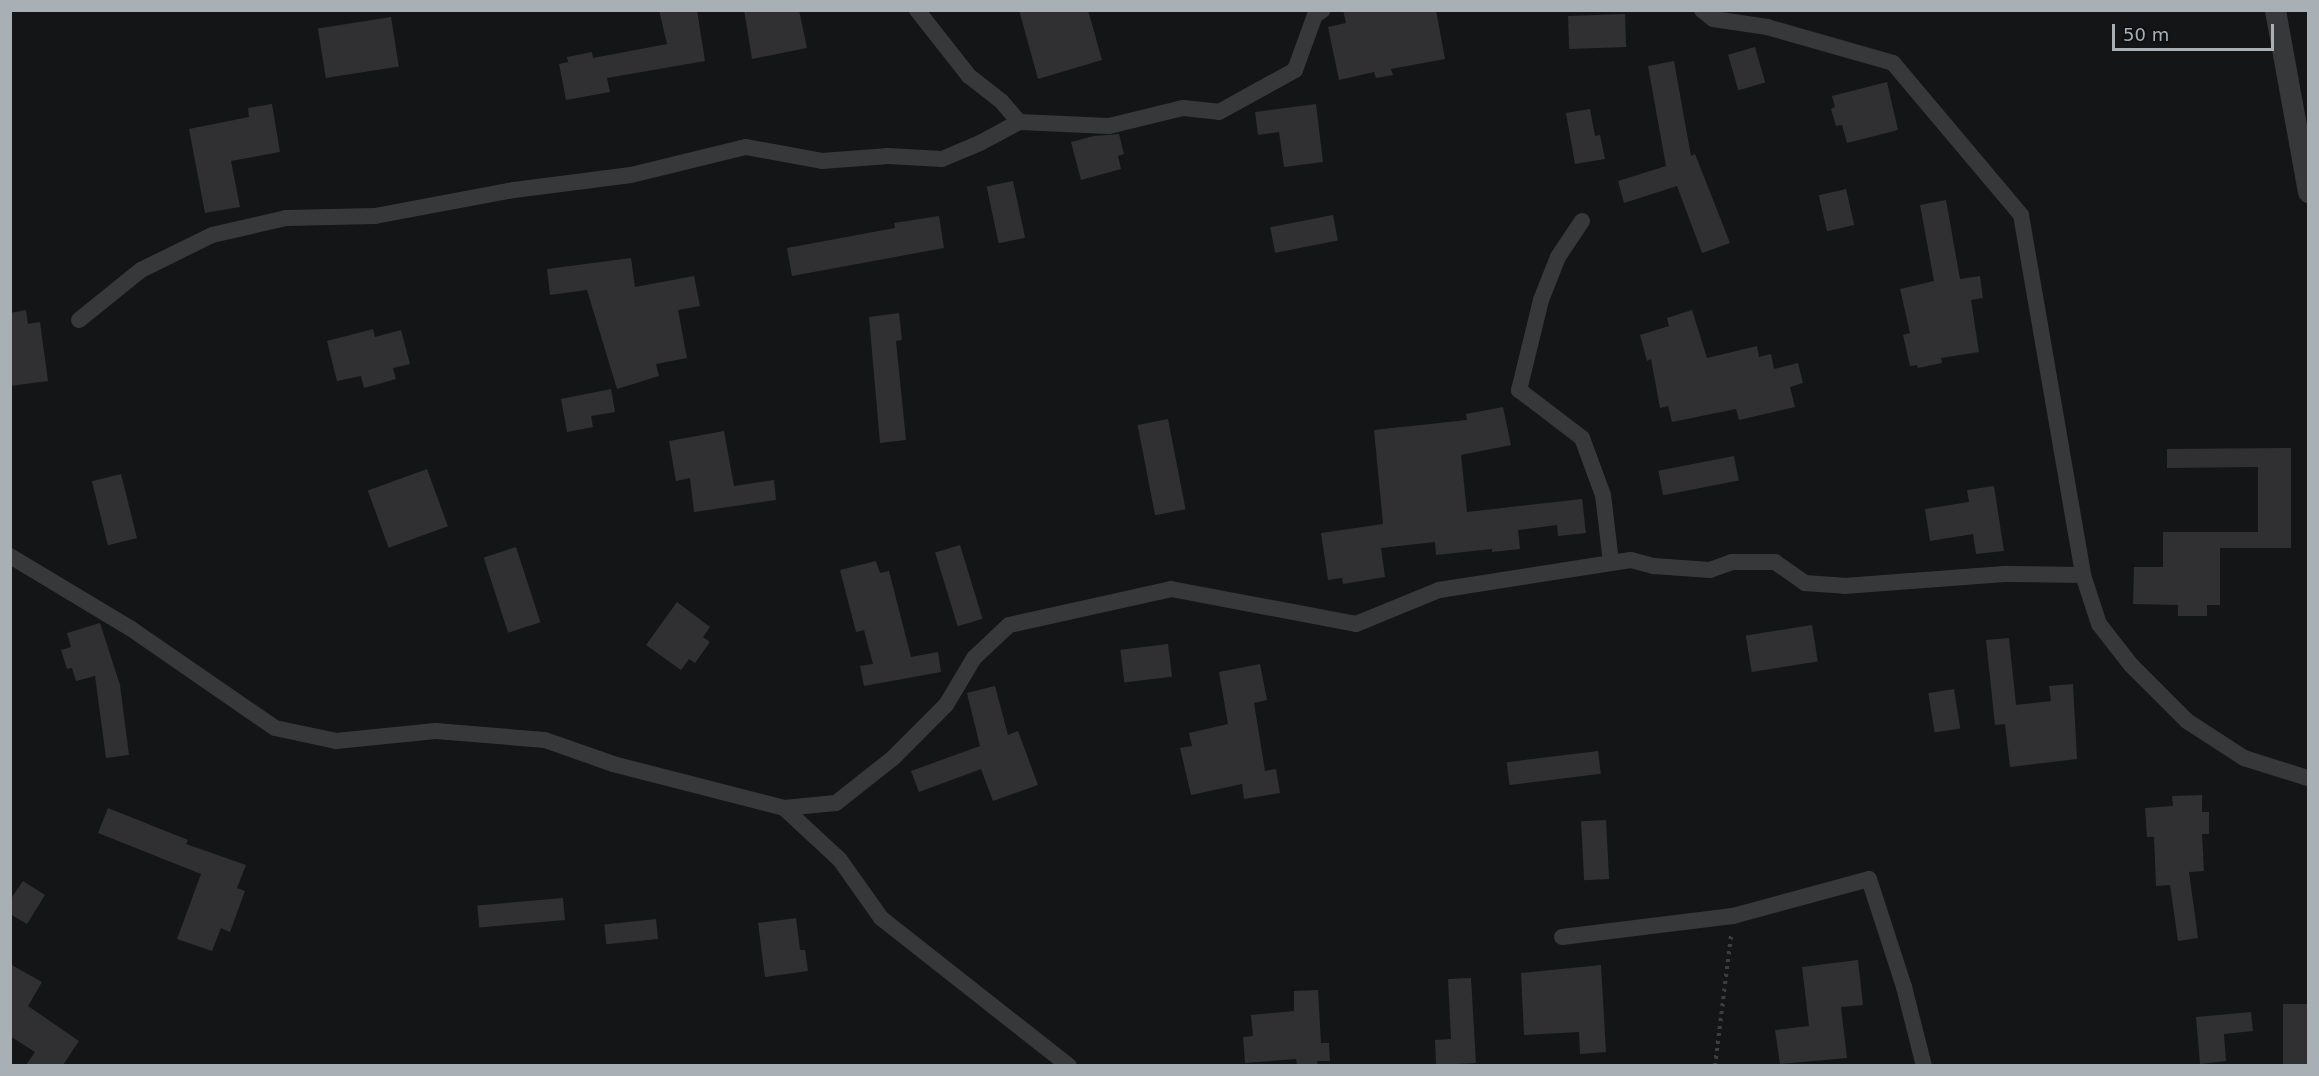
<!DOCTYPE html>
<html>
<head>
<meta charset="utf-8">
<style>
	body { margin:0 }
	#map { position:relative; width:2319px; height:1076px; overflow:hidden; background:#141516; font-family:"DejaVu Sans",sans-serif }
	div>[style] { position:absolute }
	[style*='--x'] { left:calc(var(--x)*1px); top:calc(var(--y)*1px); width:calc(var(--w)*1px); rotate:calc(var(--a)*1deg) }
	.building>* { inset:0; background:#303032; transform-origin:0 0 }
	.path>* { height:4px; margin-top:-2px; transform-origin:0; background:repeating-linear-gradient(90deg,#3c3f41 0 3px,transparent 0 7.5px) }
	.minor>* { height:16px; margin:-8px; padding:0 8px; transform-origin:8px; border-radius:8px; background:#36383a }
	.tertiary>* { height:21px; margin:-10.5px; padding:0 10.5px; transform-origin:10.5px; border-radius:10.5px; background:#36383a }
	span { translate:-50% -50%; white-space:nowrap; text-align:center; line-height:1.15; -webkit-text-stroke:4.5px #0f1011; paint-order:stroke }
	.frame { position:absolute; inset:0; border:12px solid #a8b0b5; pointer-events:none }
	.scale { position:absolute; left:2112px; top:24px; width:162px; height:27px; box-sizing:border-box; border:3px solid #a8b0b5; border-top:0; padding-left:8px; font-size:18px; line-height:21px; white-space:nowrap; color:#a8b0b5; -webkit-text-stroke:4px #0f1011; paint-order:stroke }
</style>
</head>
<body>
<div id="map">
	<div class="building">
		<i style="clip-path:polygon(659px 10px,697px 10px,705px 61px,607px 78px,610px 92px,566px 100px,559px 64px,568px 62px,567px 57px,592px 52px,593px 58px,667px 44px)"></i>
		<i style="clip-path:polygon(744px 10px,799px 10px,807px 48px,752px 59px)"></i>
		<i style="clip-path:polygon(1019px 10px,1088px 10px,1102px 60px,1038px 79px)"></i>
		<i style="clip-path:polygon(1343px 10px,1436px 10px,1445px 59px,1391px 69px,1393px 75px,1376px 78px,1374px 72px,1339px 80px,1328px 27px,1346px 23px)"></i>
		<i style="left:1625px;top:14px;width:33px;height:57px;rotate:88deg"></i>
		<i style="left:391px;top:17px;width:50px;height:74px;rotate:81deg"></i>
		<i style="left:1755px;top:47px;width:37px;height:28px;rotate:74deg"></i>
		<i style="clip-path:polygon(1674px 61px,1691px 156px,1695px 154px,1730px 243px,1702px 253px,1677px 186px,1624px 203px,1618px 181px,1666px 166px,1648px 66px)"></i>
		<i style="clip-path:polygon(1887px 82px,1898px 130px,1847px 143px,1842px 125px,1836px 126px,1831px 109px,1835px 107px,1832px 96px)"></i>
		<i style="clip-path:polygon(272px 104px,280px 152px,231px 161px,240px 207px,205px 213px,189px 129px,249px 117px,248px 108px)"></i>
		<i style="clip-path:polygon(1316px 104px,1323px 162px,1284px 167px,1279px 132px,1258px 135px,1255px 112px)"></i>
		<i style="clip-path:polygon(1590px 109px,1595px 136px,1600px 135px,1605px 159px,1575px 164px,1566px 113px)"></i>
		<i style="clip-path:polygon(1119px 134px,1124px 154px,1118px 156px,1121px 169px,1081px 180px,1071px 142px,1094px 136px)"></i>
		<i style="left:1013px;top:181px;width:58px;height:27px;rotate:78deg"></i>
		<i style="left:1846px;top:189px;width:37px;height:28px;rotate:77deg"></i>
		<i style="clip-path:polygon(1946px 200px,1960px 279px,1980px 276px,1983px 298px,1971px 300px,1979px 352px,1941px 358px,1942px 363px,1918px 368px,1917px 365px,1910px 366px,1903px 335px,1910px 333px,1900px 289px,1934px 281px,1920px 205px)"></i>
		<i style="left:1333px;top:215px;width:26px;height:64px;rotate:79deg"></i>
		<i style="clip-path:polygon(939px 216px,944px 248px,792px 276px,787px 248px,895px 228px,894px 223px)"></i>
		<i style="clip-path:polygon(631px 258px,635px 287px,694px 276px,700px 306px,678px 310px,687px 358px,656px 364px,659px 376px,617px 389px,587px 290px,550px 295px,547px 269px)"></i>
		<i style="clip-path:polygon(26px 310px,28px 324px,40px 322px,48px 381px,10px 386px,10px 313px)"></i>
		<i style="clip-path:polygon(1692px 310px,1707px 358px,1757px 346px,1759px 357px,1771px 354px,1774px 369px,1798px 363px,1803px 383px,1790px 387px,1795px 407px,1739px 420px,1736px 409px,1672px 422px,1668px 406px,1660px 408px,1651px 359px,1647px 361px,1640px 335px,1669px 326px,1667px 318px)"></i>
		<i style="clip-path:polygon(899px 313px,902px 340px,896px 341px,906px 440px,880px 443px,869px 317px)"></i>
		<i style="clip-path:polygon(373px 329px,375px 337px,401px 330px,410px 364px,393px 368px,396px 379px,364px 388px,361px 376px,337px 381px,327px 341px)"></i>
		<i style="clip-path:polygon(611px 389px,615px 412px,591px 416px,593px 427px,567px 432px,561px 399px)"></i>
		<i style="clip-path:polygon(1503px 407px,1511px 445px,1461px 455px,1467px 512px,1582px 499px,1586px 533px,1558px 536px,1557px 525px,1518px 530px,1520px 549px,1492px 552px,1492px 549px,1436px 555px,1435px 542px,1381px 548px,1385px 577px,1343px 584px,1342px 578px,1328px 580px,1321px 533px,1383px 524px,1374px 430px,1467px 420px,1466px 414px)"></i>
		<i style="left:1168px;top:419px;width:92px;height:31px;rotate:79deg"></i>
		<i style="clip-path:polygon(724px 431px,734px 486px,774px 480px,776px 500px,694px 512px,690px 478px,676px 481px,669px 441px)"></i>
		<i style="clip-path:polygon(2291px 448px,2291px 548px,2220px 548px,2220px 605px,2207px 605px,2207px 616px,2178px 616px,2178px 605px,2133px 604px,2134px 567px,2163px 567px,2163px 532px,2258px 532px,2258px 467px,2167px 468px,2167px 449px)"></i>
		<i style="left:1734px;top:456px;width:25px;height:77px;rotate:79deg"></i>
		<i style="left:427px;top:469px;width:61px;height:63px;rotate:70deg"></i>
		<i style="left:121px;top:474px;width:66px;height:30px;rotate:76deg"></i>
		<i style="clip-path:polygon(1994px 486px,2004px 551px,1976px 554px,1973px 534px,1930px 541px,1925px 509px,1969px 502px,1967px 490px)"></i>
		<i style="left:960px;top:545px;width:77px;height:26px;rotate:73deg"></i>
		<i style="left:516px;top:547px;width:79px;height:34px;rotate:72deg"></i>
		<i style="clip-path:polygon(876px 561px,880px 573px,889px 571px,911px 657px,938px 652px,941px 672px,864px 686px,860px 666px,873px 664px,864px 630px,856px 632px,840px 570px)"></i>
		<i style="clip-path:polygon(677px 602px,710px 627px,703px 637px,710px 642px,695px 663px,689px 659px,681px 670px,646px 645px)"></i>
		<i style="clip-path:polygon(100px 623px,120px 685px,129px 755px,106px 758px,95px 676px,76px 681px,72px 668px,67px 669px,61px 650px,71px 647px,67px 633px)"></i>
		<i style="left:1812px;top:625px;width:37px;height:67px;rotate:81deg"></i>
		<i style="clip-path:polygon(2009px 638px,2016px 705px,2051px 701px,2049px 686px,2073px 684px,2077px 759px,2010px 767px,2005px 724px,1995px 725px,1986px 640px)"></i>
		<i style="left:1168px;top:644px;width:33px;height:48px;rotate:83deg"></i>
		<i style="clip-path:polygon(1260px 664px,1267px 700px,1254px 703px,1265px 771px,1276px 769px,1280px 793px,1244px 799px,1242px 784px,1191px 795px,1180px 748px,1192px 746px,1189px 733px,1228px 724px,1219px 672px)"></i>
		<i style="clip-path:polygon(995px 686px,1008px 735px,1018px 731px,1038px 785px,993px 801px,981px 769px,919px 792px,911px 771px,980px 746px,967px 693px)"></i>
		<i style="left:1954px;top:689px;width:40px;height:26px;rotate:81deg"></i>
		<i style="left:1598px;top:751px;width:23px;height:92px;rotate:83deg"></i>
		<i style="clip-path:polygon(2202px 795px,2202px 812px,2209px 812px,2209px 834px,2202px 834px,2204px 871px,2189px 872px,2198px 938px,2178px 941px,2170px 885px,2156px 886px,2154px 837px,2147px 837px,2145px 808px,2173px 806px,2172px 796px)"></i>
		<i style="clip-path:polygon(108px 808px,188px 840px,186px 844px,246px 865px,237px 888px,245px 891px,230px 932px,221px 928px,212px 951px,177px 939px,201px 874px,98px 833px)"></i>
		<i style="left:1606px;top:820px;width:59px;height:25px;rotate:87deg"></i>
		<i style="clip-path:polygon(23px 881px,45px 895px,27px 924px,10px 914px,10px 900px)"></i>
		<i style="left:563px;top:898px;width:22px;height:86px;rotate:85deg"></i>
		<i style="clip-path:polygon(796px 918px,800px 950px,805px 950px,808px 971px,765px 977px,758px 923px)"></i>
		<i style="left:656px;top:919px;width:20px;height:52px;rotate:84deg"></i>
		<i style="clip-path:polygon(1858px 960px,1863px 1005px,1841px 1007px,1847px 1058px,1780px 1064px,1775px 1030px,1809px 1026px,1802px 967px)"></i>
		<i style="clip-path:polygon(10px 964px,42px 982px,28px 1006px,79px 1041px,63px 1065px,26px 1065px,35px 1052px,10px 1036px)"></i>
		<i style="clip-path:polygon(1601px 965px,1606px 1052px,1580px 1054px,1579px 1032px,1524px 1035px,1521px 973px)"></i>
		<i style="clip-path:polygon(1471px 978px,1476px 1063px,1436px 1065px,1435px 1040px,1451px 1039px,1448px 979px)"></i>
		<i style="clip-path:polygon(1318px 990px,1321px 1043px,1329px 1043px,1330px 1061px,1317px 1061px,1318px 1065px,1297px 1065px,1296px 1059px,1245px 1063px,1243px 1037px,1253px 1036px,1251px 1015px,1294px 1011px,1294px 991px)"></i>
		<i style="left:2308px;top:1004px;width:61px;height:25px;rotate:90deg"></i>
		<i style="clip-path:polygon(2251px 1012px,2253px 1031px,2224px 1034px,2226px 1061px,2200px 1064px,2196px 1017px)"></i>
	</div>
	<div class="path">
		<i style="--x:1715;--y:1066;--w:132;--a:-83"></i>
	</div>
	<div class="minor">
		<i style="--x:917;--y:10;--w:84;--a:51.8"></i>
		<i style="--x:969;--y:76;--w:41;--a:38"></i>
		<i style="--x:1001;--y:101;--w:28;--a:49"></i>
		<i style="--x:1702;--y:10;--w:14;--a:39"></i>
		<i style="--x:1713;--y:19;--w:55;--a:8.4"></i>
		<i style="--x:1767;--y:27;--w:131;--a:15.9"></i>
		<i style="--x:1893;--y:63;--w:199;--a:49.9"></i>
		<i style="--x:2021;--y:215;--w:365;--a:80.2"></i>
		<i style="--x:1582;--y:221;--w:43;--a:123.7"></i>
		<i style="--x:1558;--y:257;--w:46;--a:111.6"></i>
		<i style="--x:1541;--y:300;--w:93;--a:103.7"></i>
		<i style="--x:1519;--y:390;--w:79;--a:37.3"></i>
		<i style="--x:1582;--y:438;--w:61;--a:69.8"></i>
		<i style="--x:1603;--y:495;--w:67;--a:83.2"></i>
		<i style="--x:79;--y:320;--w:80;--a:-38.9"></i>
		<i style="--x:141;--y:270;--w:79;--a:-26.2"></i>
		<i style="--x:212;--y:235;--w:76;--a:-12.9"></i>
		<i style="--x:286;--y:218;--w:89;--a:-1.3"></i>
		<i style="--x:375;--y:216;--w:141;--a:-10.6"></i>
		<i style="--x:514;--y:190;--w:118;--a:-7.3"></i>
		<i style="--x:631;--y:175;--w:118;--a:-13.7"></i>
		<i style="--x:746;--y:147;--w:77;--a:10.4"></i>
		<i style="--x:822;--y:161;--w:66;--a:-4.3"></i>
		<i style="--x:888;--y:156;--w:54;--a:3.2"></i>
		<i style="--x:942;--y:159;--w:41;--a:-22.8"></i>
		<i style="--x:980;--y:143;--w:44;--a:-28.3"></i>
		<i style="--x:1019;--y:122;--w:90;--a:2.5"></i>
		<i style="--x:1109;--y:126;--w:76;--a:-13.7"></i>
		<i style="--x:1183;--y:108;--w:36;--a:6"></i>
		<i style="--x:1219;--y:112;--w:87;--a:-28.9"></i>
		<i style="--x:1295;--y:70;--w:59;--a:-70"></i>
		<i style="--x:1315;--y:15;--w:9;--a:-32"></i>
		<i style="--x:10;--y:556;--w:140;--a:31"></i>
		<i style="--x:130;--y:628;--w:176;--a:34.6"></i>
		<i style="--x:275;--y:728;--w:62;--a:12"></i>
		<i style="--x:336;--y:741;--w:100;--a:-5.7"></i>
		<i style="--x:436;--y:731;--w:109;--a:4.7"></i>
		<i style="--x:545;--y:740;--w:72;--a:19.4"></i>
		<i style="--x:613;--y:764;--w:177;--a:14.4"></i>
		<i style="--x:784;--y:808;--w:52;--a:-5.5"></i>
		<i style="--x:836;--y:803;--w:73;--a:-38.3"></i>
		<i style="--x:893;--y:758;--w:75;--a:-45"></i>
		<i style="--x:946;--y:705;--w:55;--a:-59.2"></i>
		<i style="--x:974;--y:658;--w:48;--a:-43.3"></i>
		<i style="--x:1009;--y:625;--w:166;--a:-12.5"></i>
		<i style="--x:1171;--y:589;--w:188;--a:10.7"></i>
		<i style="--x:1356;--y:624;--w:90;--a:-22.3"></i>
		<i style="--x:1439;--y:590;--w:194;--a:-8.9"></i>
		<i style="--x:1631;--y:560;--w:24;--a:15"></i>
		<i style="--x:1654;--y:566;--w:56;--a:4.1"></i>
		<i style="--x:1710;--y:570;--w:23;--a:-20"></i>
		<i style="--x:1732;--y:562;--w:43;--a:0"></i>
		<i style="--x:1775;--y:562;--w:37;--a:35"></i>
		<i style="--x:1805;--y:583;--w:39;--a:4"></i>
		<i style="--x:1844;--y:586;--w:161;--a:-4.3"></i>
		<i style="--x:2005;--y:574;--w:78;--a:0.7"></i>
		<i style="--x:2083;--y:575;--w:52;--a:71.9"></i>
		<i style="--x:2099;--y:624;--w:52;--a:52"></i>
		<i style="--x:2131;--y:665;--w:79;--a:45"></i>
		<i style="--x:2187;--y:721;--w:68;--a:33"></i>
		<i style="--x:2244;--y:758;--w:67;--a:17.4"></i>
		<i style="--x:784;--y:808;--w:76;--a:42.9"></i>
		<i style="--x:840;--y:860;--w:71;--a:54.7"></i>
		<i style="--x:881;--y:918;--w:239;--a:38.2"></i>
		<i style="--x:1562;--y:937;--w:172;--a:-7"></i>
		<i style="--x:1733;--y:916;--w:141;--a:-15.2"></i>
		<i style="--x:1869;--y:879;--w:114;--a:72"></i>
		<i style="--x:1904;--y:987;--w:81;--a:75.8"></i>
	</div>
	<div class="tertiary">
		<i style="--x:2275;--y:10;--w:185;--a:79.7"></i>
	</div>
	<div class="frame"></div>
	<div class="scale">50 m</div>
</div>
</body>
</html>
